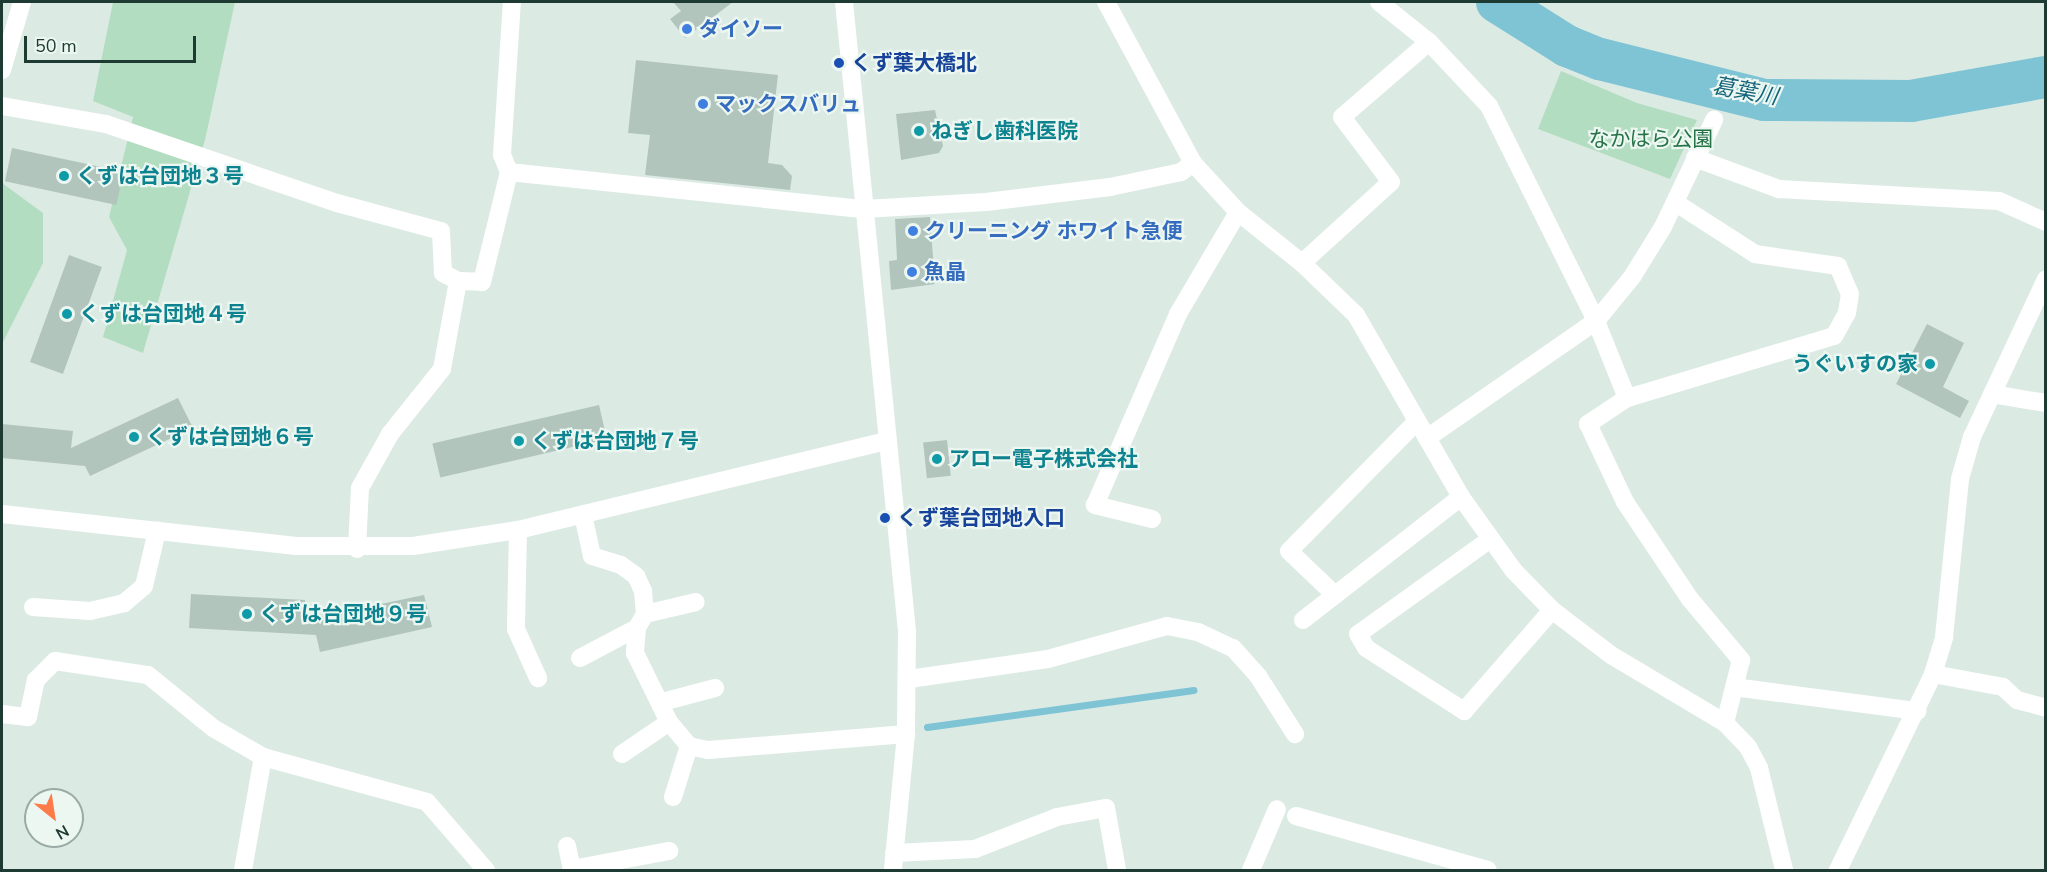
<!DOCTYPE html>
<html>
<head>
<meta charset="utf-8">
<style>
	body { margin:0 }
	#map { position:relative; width:2047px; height:872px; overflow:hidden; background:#dceae4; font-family:"Nunito Sans","Noto Sans JP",sans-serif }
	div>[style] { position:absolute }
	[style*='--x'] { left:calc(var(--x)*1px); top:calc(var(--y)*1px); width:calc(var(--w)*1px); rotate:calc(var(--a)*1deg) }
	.green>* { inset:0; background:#b3ddc0 }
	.stream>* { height:7px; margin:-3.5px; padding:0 3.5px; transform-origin:3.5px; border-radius:3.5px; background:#7fc4d4 }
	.river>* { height:42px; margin:-21px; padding:0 21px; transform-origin:21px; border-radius:21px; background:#7fc4d4 }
	.building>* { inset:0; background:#b2c5bd; transform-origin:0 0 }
	.minor>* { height:18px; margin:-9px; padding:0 9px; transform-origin:9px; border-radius:9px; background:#fff }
	.tertiary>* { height:18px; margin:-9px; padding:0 9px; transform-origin:9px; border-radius:9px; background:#fff }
	.dots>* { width:16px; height:16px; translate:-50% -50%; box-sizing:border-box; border:3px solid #edf7f2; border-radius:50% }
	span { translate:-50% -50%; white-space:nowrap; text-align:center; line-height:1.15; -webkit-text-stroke:4.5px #edf7f2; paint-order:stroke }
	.shop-label { font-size:21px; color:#366cbe; font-weight:700 }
	.left { translate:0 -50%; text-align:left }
	.transit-label { font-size:21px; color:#164399; font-weight:700 }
	.culture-label { font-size:21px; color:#0d838f; font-weight:700 }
	.right { translate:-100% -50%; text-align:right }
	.park-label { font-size:21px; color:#257346 }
	.water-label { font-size:22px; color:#146479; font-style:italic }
	.frame { position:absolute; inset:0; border:3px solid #1d3a33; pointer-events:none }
	.north { position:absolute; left:24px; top:788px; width:60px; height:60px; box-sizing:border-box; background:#edf7f2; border:2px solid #9aaba6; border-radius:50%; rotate:150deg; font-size:16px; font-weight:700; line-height:24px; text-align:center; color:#1d3a33 }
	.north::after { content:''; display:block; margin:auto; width:21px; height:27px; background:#fc7b48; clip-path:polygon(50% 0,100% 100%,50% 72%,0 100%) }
	.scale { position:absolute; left:24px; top:36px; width:172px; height:27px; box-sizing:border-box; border:3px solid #1d3a33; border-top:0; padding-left:8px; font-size:18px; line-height:21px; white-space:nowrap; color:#1d3a33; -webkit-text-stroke:4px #edf7f2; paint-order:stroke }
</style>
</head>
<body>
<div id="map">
	<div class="green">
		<i style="clip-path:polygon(113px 2px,235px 2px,205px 140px,143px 353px,103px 337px,127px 250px,109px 217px,133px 117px,93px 101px)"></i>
		<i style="clip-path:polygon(1561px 71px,1637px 103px,1697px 120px,1670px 179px,1538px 129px)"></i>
		<i style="clip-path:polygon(2px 183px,43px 213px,43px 263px,2px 344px)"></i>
	</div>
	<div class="stream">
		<i style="--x:927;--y:727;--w:269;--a:-7.9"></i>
	</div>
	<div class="river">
		<i style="--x:1497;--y:2;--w:83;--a:32.2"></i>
		<i style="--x:1567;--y:46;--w:35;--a:22"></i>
		<i style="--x:1600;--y:59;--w:169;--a:14"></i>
		<i style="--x:1764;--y:100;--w:147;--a:0.4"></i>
		<i style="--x:1911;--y:101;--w:137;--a:-10.1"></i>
	</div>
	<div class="building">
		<i style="clip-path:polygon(673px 2px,733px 2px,685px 38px,670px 19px,681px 11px)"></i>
		<i style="clip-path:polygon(636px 60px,778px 75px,768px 163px,782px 165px,792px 176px,790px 190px,645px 175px,650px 135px,628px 133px)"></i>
		<i style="clip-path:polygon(935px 110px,943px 146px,939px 153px,901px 160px,896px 114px)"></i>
		<i style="left:12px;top:148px;width:114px;height:34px;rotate:12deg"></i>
		<i style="clip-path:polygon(930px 217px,935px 284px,891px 290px,889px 261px,897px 260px,895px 219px)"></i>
		<i style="left:69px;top:255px;width:35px;height:114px;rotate:20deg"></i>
		<i style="clip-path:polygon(1927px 324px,1964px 343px,1943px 387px,1969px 401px,1960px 418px,1896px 384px)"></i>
		<i style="clip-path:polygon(178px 398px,193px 428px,90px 476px,85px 466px,2px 458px,2px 424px,73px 431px,71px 448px)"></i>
		<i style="left:599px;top:405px;width:35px;height:171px;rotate:77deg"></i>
		<i style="left:947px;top:440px;width:36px;height:24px;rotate:84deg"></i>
		<i style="clip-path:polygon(191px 594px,305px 600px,304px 620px,424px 595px,432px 627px,320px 652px,316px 635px,189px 628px)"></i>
	</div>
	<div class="minor">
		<i style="--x:1106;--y:2;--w:183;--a:61.6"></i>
		<i style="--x:1193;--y:163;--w:67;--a:47.4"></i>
		<i style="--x:1238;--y:212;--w:82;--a:38.6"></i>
		<i style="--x:1302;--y:263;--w:75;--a:43.9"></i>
		<i style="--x:1356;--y:315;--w:210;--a:60"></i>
		<i style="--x:1461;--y:497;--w:91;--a:54.4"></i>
		<i style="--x:1514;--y:571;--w:54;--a:45.7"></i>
		<i style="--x:1552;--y:610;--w:74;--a:37.3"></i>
		<i style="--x:1611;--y:655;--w:133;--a:30.8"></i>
		<i style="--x:1725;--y:723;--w:33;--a:46"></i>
		<i style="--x:1748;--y:747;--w:24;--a:62"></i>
		<i style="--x:1759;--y:768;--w:105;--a:76.2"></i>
		<i style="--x:1379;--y:2;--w:64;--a:38.7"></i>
		<i style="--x:1429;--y:42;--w:88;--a:46.8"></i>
		<i style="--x:1489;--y:106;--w:240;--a:63.5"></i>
		<i style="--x:1596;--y:321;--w:83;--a:68.1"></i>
		<i style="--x:2;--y:70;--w:71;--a:-73.6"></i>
		<i style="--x:2;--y:106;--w:106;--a:9.8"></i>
		<i style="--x:106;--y:124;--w:244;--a:18.9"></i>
		<i style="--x:337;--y:203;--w:108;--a:15.1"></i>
		<i style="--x:441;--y:231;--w:42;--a:87.3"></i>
		<i style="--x:443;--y:273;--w:17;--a:28"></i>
		<i style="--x:458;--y:281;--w:24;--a:2"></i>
		<i style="--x:482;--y:282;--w:113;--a:-76.2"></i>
		<i style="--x:509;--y:172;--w:18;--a:-112"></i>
		<i style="--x:502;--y:155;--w:153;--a:-86.3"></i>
		<i style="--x:1695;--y:158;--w:90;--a:20.3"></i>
		<i style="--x:1779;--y:189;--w:220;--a:3.1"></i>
		<i style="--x:1999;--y:201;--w:51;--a:24.1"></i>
		<i style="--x:509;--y:172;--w:357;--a:6"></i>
		<i style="--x:864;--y:209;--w:122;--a:-3.3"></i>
		<i style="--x:986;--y:202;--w:125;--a:-6.9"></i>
		<i style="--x:1110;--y:187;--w:73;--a:-11.9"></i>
		<i style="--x:1181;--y:172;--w:15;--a:-37"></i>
		<i style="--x:1676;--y:203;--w:94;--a:32.8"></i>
		<i style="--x:1755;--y:254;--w:84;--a:8.2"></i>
		<i style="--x:1838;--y:266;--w:30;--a:67"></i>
		<i style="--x:1850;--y:294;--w:19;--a:99"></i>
		<i style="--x:1847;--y:313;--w:26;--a:119"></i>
		<i style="--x:1834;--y:336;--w:216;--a:163.3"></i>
		<i style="--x:1627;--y:398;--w:47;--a:146.3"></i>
		<i style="--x:1588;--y:424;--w:86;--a:64.6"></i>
		<i style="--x:1625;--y:502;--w:117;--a:56.2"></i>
		<i style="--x:1690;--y:599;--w:80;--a:50.1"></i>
		<i style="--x:1741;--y:660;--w:65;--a:104.3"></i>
		<i style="--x:1302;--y:263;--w:120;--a:-42.3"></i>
		<i style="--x:1391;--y:182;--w:81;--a:-127"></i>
		<i style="--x:1342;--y:117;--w:115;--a:-40.8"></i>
		<i style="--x:1992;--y:394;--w:55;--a:9.5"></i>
		<i style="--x:1427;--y:438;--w:206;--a:-34.7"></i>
		<i style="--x:1596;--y:321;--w:57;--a:-50.7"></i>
		<i style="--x:1632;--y:277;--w:59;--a:-58.2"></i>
		<i style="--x:1663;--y:227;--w:119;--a:-64.5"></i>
		<i style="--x:583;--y:515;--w:42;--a:77.6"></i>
		<i style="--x:592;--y:556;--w:30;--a:17"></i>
		<i style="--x:621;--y:565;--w:19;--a:36"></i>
		<i style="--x:636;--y:576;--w:17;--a:65"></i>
		<i style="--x:643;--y:591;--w:23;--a:85"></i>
		<i style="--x:645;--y:614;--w:16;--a:120"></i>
		<i style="--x:637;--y:628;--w:25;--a:95"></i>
		<i style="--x:635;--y:653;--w:77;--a:63.8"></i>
		<i style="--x:669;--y:722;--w:31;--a:50"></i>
		<i style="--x:689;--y:746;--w:19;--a:12"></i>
		<i style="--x:708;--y:750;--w:199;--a:-4.6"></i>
		<i style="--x:1152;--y:519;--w:59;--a:-166.2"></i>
		<i style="--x:1095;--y:505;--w:208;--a:-66.5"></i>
		<i style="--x:1178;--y:314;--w:118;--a:-59.5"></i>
		<i style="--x:518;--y:530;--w:99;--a:91.2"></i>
		<i style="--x:516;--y:629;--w:54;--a:65.8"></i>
		<i style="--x:1489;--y:540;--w:161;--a:144.3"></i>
		<i style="--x:1358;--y:634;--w:16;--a:60"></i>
		<i style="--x:1366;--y:648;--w:117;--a:32.7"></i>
		<i style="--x:1464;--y:711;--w:134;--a:-48.9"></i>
		<i style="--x:357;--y:549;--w:61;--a:-87.2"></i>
		<i style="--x:360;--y:488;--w:62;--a:-60.9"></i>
		<i style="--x:390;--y:434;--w:83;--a:-51.3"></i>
		<i style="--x:442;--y:369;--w:89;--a:-79.7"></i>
		<i style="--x:1334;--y:594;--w:62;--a:-136.3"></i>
		<i style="--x:1289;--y:551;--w:182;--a:-45.4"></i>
		<i style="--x:33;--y:607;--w:57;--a:4"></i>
		<i style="--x:90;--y:611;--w:35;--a:-13"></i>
		<i style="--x:124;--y:603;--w:26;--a:-40"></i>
		<i style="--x:144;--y:586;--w:57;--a:-76.7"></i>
		<i style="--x:645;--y:614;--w:52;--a:-13.2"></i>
		<i style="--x:1303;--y:620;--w:200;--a:-37.9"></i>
		<i style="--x:580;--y:658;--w:64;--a:-27.8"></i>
		<i style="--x:1933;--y:674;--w:71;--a:10.5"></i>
		<i style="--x:2003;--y:687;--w:19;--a:43"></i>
		<i style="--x:2017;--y:700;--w:30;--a:15"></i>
		<i style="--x:909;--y:679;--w:140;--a:-8.2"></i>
		<i style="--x:1048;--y:659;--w:123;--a:-15.5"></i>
		<i style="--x:1167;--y:626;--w:32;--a:11"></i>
		<i style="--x:1198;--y:632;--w:38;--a:25"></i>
		<i style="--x:1233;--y:648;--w:38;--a:48"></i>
		<i style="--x:1258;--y:676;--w:69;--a:57.5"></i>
		<i style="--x:1734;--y:687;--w:185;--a:7.5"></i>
		<i style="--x:662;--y:702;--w:55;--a:-14.8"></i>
		<i style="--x:2;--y:714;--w:26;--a:7"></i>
		<i style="--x:28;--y:717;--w:38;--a:-78"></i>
		<i style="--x:36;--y:680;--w:27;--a:-45"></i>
		<i style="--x:55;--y:661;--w:94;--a:8.6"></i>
		<i style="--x:148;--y:675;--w:84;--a:39.2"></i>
		<i style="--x:213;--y:728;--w:58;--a:30.1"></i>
		<i style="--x:263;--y:757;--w:170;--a:15.3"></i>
		<i style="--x:427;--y:802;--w:90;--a:49.1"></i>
		<i style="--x:622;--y:754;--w:57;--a:-34.2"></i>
		<i style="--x:673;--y:797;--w:53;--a:-72.6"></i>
		<i style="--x:1296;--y:816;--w:199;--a:15.7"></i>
		<i style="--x:567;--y:846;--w:25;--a:78"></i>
		<i style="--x:894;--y:853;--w:81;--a:-2.8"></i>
		<i style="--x:975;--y:849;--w:88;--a:-21.3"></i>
		<i style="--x:1057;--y:817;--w:50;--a:-10.4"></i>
		<i style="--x:1106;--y:808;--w:63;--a:79.9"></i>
		<i style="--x:572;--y:869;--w:99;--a:-10.5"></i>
		<i style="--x:243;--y:870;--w:115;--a:-80"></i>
		<i style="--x:1251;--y:870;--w:66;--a:-66.9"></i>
	</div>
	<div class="tertiary">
		<i style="--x:844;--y:2;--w:632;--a:84.28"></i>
		<i style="--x:907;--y:631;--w:103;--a:90.6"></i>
		<i style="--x:906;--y:734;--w:137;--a:95.5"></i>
		<i style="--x:2;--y:514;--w:296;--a:6.2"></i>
		<i style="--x:296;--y:546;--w:117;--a:0"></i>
		<i style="--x:413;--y:546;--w:106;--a:-8.7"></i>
		<i style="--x:518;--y:530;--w:380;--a:-13.6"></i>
		<i style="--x:1838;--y:870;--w:218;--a:-64.1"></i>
		<i style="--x:1933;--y:674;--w:39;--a:-73"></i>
		<i style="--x:1944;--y:637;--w:159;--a:-84.2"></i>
		<i style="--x:1960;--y:479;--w:44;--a:-74.1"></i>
		<i style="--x:1972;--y:437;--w:174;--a:-64.9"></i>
	</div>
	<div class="dots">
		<i style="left:687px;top:29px;background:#3f7fe0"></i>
		<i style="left:839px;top:63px;background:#1a4fb4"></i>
		<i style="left:703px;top:104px;background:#3f7fe0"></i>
		<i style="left:919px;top:131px;background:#0f9aa8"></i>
		<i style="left:64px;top:176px;background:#0f9aa8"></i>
		<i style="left:913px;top:231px;background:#3f7fe0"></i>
		<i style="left:912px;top:272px;background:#3f7fe0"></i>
		<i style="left:67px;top:314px;background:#0f9aa8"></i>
		<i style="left:1930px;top:364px;background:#0f9aa8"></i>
		<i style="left:134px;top:437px;background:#0f9aa8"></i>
		<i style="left:519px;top:441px;background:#0f9aa8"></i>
		<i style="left:937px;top:459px;background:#0f9aa8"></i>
		<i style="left:885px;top:518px;background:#1a4fb4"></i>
		<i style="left:247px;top:614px;background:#0f9aa8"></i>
	</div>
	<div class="shop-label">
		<span class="left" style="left:699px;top:29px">ダイソー</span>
		<span class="left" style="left:715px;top:104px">マックスバリュ</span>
		<span class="left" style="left:925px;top:231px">クリーニング ホワイト急便</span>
		<span class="left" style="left:924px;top:272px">魚晶</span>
	</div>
	<div class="transit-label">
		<span class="left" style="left:851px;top:63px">くず葉大橋北</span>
		<span class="left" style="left:897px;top:518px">くず葉台団地入口</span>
	</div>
	<div class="culture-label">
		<span class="left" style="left:931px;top:131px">ねぎし歯科医院</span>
		<span class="left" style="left:76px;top:176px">くずは台団地３号</span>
		<span class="left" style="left:79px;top:314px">くずは台団地４号</span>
		<span class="right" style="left:1918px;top:364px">うぐいすの家</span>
		<span class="left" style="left:146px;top:437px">くずは台団地６号</span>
		<span class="left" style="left:531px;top:441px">くずは台団地７号</span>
		<span class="left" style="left:949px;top:459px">アロー電子株式会社</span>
		<span class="left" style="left:259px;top:614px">くずは台団地９号</span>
	</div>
	<div class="park-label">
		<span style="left:1651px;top:139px">なかはら公園</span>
	</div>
	<div class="water-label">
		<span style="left:1745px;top:92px;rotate:10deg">葛葉川</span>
	</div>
	<div class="frame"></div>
	<div class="north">N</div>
	<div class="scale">50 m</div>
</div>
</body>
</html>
